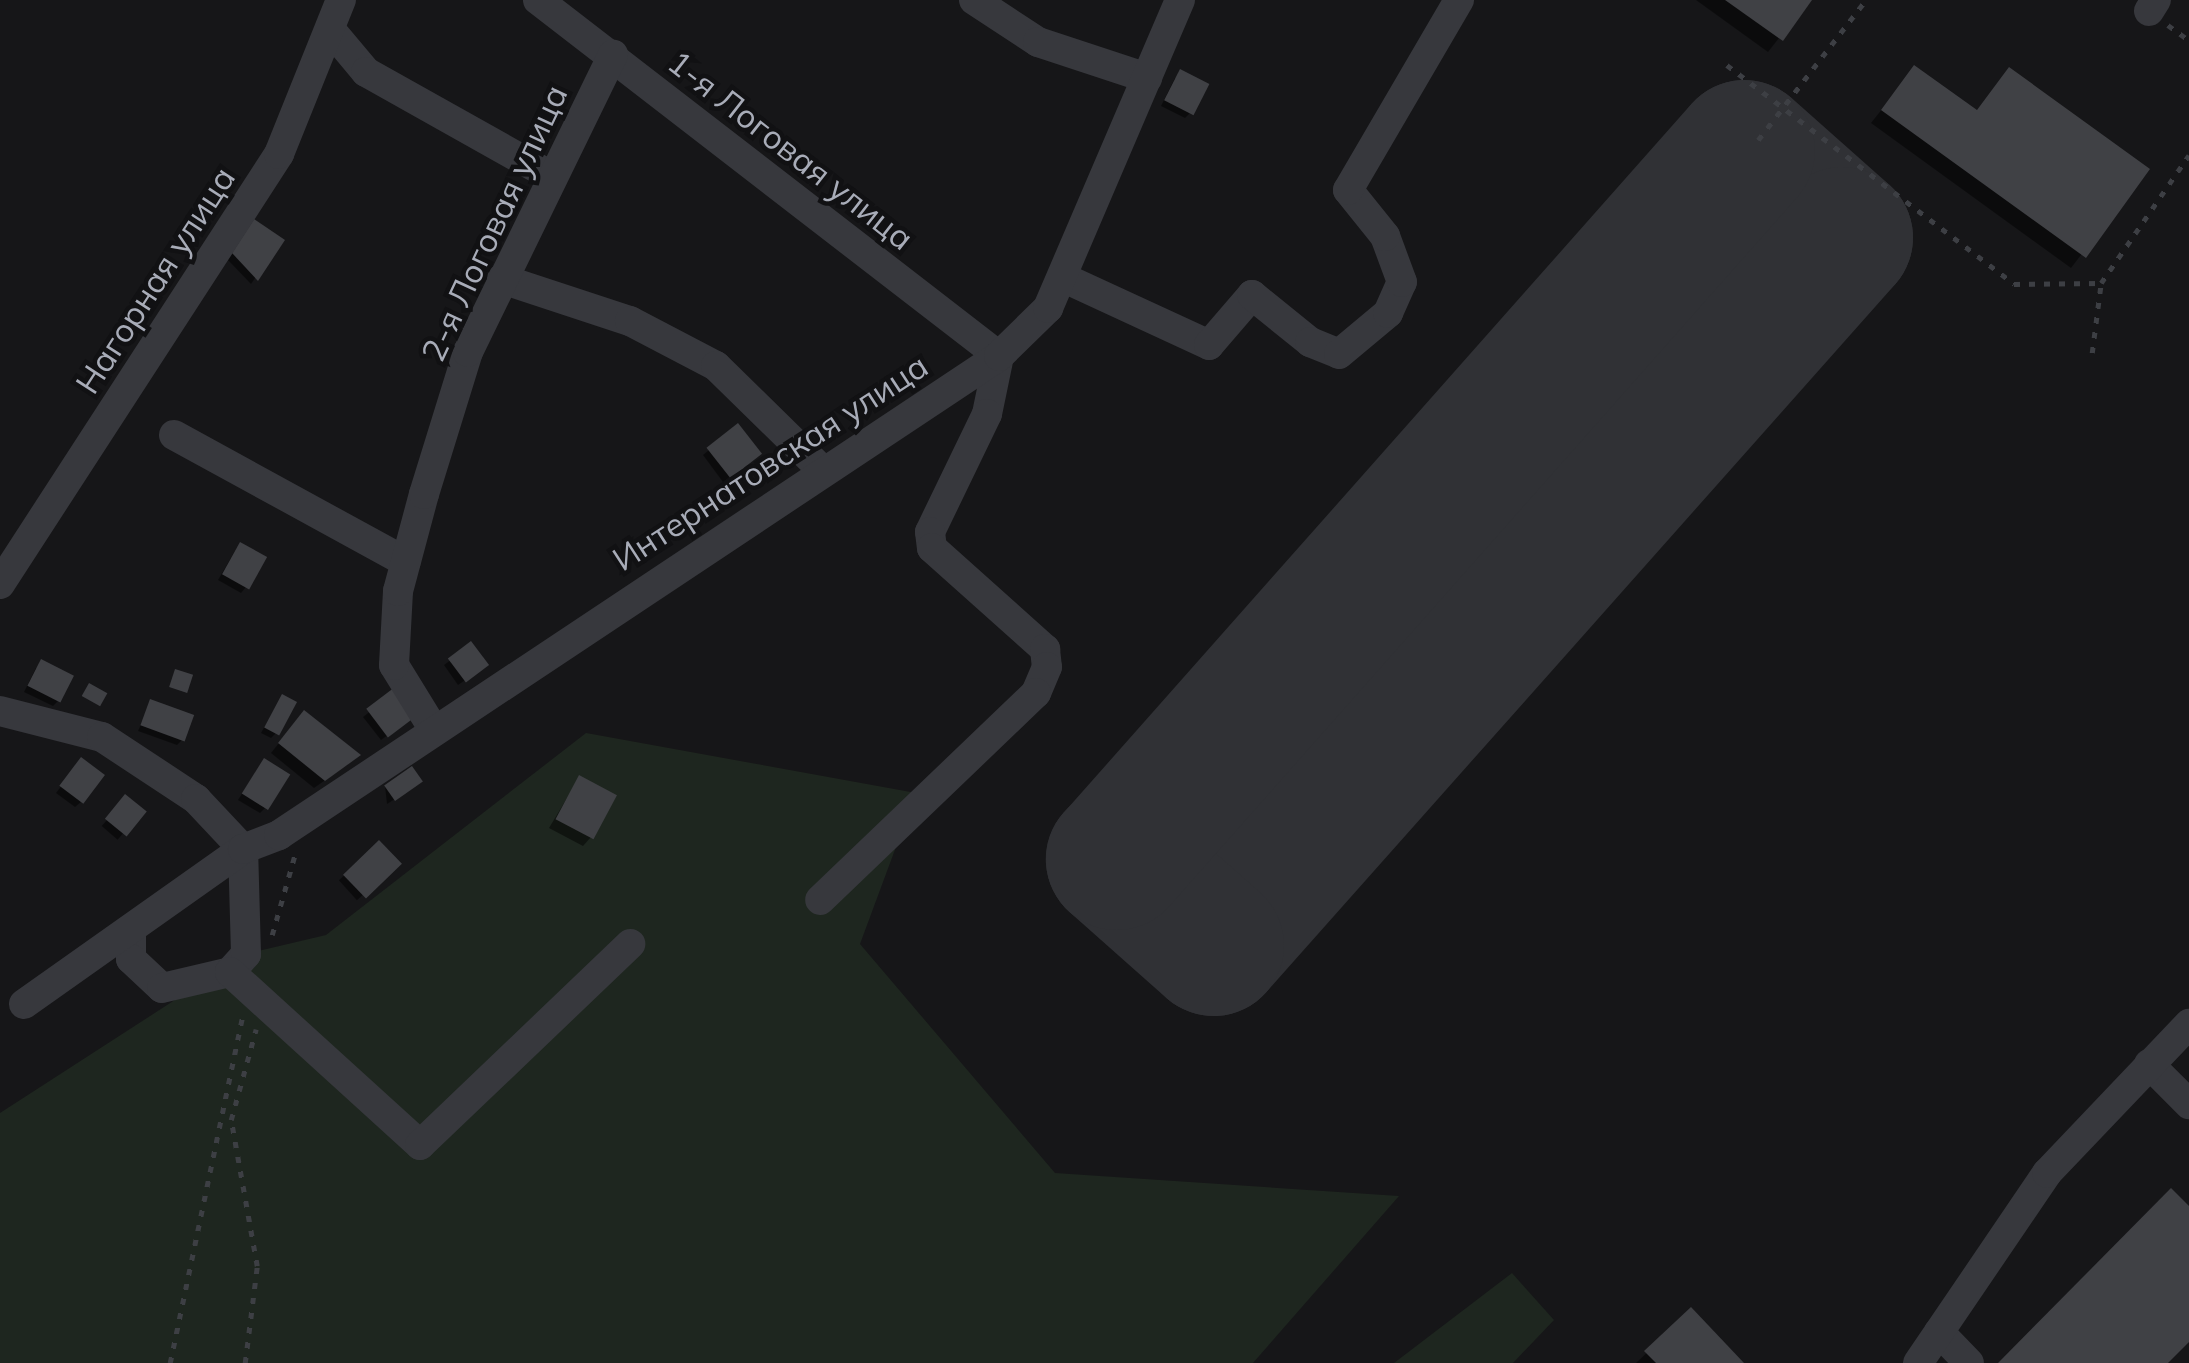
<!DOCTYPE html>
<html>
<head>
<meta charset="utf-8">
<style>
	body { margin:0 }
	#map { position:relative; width:2189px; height:1363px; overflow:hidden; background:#161618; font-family:Mulish,sans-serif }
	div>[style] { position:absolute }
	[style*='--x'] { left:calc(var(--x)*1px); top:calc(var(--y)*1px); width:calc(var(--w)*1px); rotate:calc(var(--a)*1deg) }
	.green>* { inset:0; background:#1e261f }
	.shadow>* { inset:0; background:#0007; transform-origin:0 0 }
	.runway>* { height:141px; margin:-70.5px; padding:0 70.5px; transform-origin:70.5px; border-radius:70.5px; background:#303135 }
	.building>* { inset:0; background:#404145; transform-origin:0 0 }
	.path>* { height:4.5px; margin-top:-2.25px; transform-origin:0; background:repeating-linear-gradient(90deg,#3d3f44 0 6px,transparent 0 15px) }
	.minor>* { height:30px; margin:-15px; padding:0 15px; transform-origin:15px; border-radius:15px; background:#37383d }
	span { translate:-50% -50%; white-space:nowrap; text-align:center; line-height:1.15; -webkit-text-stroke:9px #111113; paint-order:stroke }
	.street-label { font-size:33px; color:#a8acb8 }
</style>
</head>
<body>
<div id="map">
	<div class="green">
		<i style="clip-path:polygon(586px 733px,916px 793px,860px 944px,1055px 1173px,1399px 1196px,1253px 1363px,0 1363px,0 1113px,246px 954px,326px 935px)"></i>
		<i style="clip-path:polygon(1512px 1273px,1554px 1320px,1513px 1363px,1394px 1363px)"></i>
	</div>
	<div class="shadow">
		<i style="clip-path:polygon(1696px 0,1809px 0,1768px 52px)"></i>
		<i style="clip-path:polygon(1914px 69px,1975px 113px,2009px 71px,2146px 170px,2071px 268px,1871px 123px)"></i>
		<i style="clip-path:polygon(1175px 78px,1190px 113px,1185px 118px,1161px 106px)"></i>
		<i style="clip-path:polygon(249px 229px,281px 241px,251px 284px,228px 260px)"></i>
		<i style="clip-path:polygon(737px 427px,753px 459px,723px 482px,703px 455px)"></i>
		<i style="clip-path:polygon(235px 551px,246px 587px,241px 593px,218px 580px)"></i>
		<i style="clip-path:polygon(471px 645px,480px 670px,458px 685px,444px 665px)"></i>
		<i style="clip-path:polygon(36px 668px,58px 701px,53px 706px,24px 692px)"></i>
		<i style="clip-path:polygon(395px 692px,407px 721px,381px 740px,363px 717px)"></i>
		<i style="clip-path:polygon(151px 703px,183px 739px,177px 745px,138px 731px)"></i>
		<i style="clip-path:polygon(278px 703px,276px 733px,271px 738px,261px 733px)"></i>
		<i style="clip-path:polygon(295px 723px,348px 764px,314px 788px,271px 753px)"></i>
		<i style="clip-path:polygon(76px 767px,81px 802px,75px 807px,56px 793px)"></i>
		<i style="clip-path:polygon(259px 767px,265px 808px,260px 813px,238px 800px)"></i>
		<i style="clip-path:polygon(579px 778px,591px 837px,583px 846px,549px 828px)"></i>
		<i style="clip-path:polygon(385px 786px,414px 787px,387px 804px)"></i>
		<i style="left:126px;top:798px;width:21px;height:37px;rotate:41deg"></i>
		<i style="left:379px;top:844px;width:27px;height:54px;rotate:48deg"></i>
		<i style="clip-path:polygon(1691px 1311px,1739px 1363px,1636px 1363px)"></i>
	</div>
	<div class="runway">
		<i style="--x:1744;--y:150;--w:131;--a:41.6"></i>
		<i style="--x:1842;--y:237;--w:947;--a:131.62"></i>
		<i style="--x:1213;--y:945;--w:130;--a:-138.4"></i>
		<i style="--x:1116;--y:859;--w:947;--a:-48.47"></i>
	</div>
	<div class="building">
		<i style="clip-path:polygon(1725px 0,1812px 0,1783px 41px)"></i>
		<i style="clip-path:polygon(1914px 65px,1977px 110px,2009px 67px,2150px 169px,2086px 258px,1881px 110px)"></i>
		<i style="left:1180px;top:69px;width:33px;height:35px;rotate:27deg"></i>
		<i style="clip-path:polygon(254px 219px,285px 240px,258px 281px,232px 253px)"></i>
		<i style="left:738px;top:423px;width:39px;height:40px;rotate:52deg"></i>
		<i style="left:240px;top:542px;width:31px;height:37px;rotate:29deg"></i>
		<i style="left:471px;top:641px;width:30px;height:29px;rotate:53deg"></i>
		<i style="left:41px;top:659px;width:37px;height:30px;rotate:27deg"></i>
		<i style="left:175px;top:669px;width:19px;height:19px;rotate:18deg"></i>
		<i style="left:89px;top:683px;width:21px;height:15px;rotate:29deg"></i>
		<i style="left:395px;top:687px;width:36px;height:36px;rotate:53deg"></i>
		<i style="left:282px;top:694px;width:17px;height:38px;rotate:28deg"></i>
		<i style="left:150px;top:699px;width:47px;height:28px;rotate:20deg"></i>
		<i style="clip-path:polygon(304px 710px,361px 755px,325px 781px,278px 743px)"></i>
		<i style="left:81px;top:757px;width:30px;height:36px;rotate:37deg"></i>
		<i style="left:264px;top:758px;width:31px;height:42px;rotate:32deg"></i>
		<i style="left:412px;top:766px;width:19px;height:34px;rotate:55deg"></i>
		<i style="left:579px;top:775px;width:43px;height:50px;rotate:28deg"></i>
		<i style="left:125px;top:794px;width:28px;height:32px;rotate:39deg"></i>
		<i style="left:379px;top:840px;width:33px;height:50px;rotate:46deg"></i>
		<i style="clip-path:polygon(2171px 1188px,2189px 1206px,2189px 1342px,2168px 1363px,1998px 1363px)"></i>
		<i style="clip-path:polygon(1691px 1307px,1744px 1363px,1656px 1363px,1644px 1351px)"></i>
	</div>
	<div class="path">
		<i style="--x:2168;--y:25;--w:26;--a:36"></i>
		<i style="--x:1727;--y:65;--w:361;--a:37.3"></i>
		<i style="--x:2014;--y:284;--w:87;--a:-0.7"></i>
		<i style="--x:1758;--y:140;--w:177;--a:-52.4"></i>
		<i style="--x:2092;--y:353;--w:71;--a:-82.7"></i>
		<i style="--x:2101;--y:283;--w:155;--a:-55.5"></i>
		<i style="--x:272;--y:935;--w:84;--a:-74.1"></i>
		<i style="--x:170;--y:1363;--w:353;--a:-78.2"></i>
		<i style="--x:245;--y:1363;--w:98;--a:-82.9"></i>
		<i style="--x:257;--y:1266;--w:148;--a:-100.1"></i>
		<i style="--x:231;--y:1120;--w:94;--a:-74.6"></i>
	</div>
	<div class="minor">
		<i style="--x:538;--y:0;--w:582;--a:37.68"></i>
		<i style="--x:999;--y:356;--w:59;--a:101.7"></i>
		<i style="--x:987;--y:414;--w:131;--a:115.8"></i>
		<i style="--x:930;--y:532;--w:16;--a:83"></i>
		<i style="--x:932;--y:548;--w:152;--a:41.8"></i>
		<i style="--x:1045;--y:649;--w:18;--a:84"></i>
		<i style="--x:1047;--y:667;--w:28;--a:113"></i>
		<i style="--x:1036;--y:693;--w:299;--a:136.2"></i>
		<i style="--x:974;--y:0;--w:77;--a:33.3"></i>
		<i style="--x:1038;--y:42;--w:115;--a:18.3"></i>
		<i style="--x:2149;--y:11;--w:13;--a:-58"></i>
		<i style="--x:330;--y:29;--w:56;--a:50.1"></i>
		<i style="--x:366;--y:72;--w:212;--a:29.3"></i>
		<i style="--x:1062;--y:277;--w:162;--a:24.8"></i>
		<i style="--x:1209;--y:345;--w:66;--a:-49.3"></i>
		<i style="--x:1252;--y:295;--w:75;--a:39"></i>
		<i style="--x:1310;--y:342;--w:31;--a:22"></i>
		<i style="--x:1339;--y:354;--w:64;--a:-39.9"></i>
		<i style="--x:1388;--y:313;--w:34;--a:-66"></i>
		<i style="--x:1402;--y:282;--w:49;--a:-110.3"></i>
		<i style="--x:1385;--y:236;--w:59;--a:-128.8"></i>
		<i style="--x:1348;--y:190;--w:220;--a:-59.7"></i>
		<i style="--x:502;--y:279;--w:135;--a:18.2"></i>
		<i style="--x:630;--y:321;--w:97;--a:27.6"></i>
		<i style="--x:716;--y:366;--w:147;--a:44.4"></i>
		<i style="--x:174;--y:435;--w:264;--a:28.7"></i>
		<i style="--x:0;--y:584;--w:513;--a:-57.02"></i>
		<i style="--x:279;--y:154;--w:166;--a:-68.1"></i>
		<i style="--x:0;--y:711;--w:105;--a:14.3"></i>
		<i style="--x:102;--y:737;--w:113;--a:33.4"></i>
		<i style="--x:196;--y:799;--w:69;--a:46.8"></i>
		<i style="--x:434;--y:730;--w:76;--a:-121.6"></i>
		<i style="--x:394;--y:665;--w:74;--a:-86.9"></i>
		<i style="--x:398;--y:591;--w:100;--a:-75"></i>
		<i style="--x:424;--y:494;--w:149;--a:-72.8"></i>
		<i style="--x:468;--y:352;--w:331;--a:-64"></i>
		<i style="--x:131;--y:933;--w:26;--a:90"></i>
		<i style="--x:131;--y:959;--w:42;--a:43.1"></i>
		<i style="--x:162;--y:988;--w:70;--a:-13.2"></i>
		<i style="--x:230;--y:972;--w:24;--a:-48"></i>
		<i style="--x:246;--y:954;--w:105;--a:-91.6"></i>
		<i style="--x:230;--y:972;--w:257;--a:42.3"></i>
		<i style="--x:420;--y:1145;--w:291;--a:-43.7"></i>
		<i style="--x:24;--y:1004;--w:268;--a:-35.3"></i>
		<i style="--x:243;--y:849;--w:39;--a:-21"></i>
		<i style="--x:279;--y:835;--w:865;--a:-33.63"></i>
		<i style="--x:999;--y:356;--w:69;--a:-44.4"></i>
		<i style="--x:1048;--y:308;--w:335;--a:-66.8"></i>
		<i style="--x:2149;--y:1064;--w:57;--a:45"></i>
		<i style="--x:1939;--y:1332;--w:43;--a:45.9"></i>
		<i style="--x:1918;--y:1363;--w:230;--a:-55.8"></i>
		<i style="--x:2047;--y:1173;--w:206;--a:-46.4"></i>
	</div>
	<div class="street-label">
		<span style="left:791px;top:150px;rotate:38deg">1-я Логовая улица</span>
		<span style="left:494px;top:223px;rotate:-65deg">2-я Логовая улица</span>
		<span style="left:155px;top:280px;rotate:-57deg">Нагорная улица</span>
		<span style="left:770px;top:462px;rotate:-33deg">Интернатовская улица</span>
	</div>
</div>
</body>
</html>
